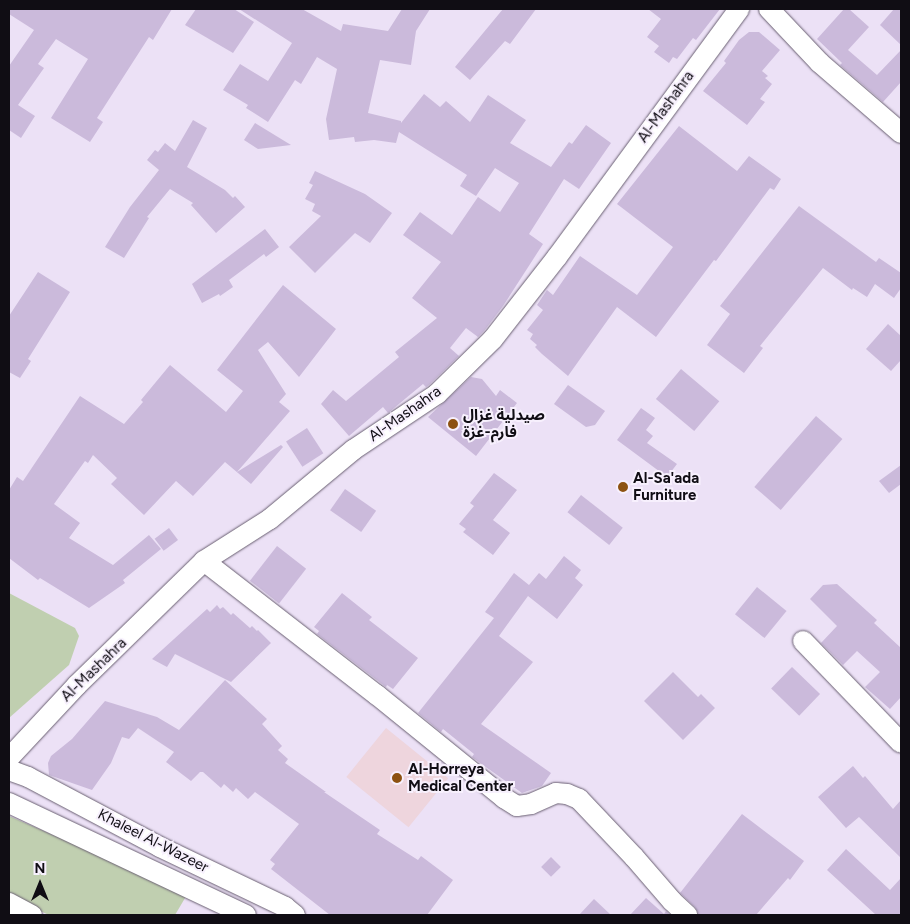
<!DOCTYPE html>
<html>
<head>
<meta charset="utf-8">
<style>
	body { margin:0 }
	#map { position:relative; width:910px; height:924px; overflow:hidden; background:#ece1f6; font-family:Figtree,"Noto Sans Arabic",sans-serif }
	div>[style] { position:absolute }
	[style*='--x'] { left:calc(var(--x)*1px); top:calc(var(--y)*1px); width:calc(var(--w)*1px); rotate:calc(var(--a)*1deg) }
	.medical>* { inset:0; background:#eed5dd; transform-origin:0 0 }
	.green>* { inset:0; background:#c0cfb0 }
	.building>* { inset:0; background:#cbbadb; transform-origin:0 0 }
	.roads { filter:drop-shadow(0 0 1px #695f71) drop-shadow(0 0 1px #695f71) }
	.minor>* { height:20px; margin:-10px; padding:0 10px; transform-origin:10px; border-radius:10px; background:#fff }
	.dots>* { width:14px; height:14px; translate:-50% -50%; box-sizing:border-box; border:2px solid #f7f0fd; border-radius:50% }
	span { translate:-50% -50%; white-space:nowrap; text-align:center; line-height:1.15; -webkit-text-stroke:4px #f7f0fd; paint-order:stroke }
	.street-label { font-size:15px; color:#100d14 }
	.poi-label { font-size:15px; color:#100d14; font-weight:700 }
	.left { translate:0 -50%; text-align:left }
	.frame { position:absolute; inset:0; border:10px solid #100d14; pointer-events:none }
	.north { position:absolute; left:15px; top:859px; width:50px; height:50px; -webkit-text-stroke:4px #f7f0fd; paint-order:stroke; rotate:0deg; font-size:14px; font-weight:700; line-height:20px; text-align:center; color:#100d14 }
	.north::after { content:''; display:block; margin:auto; width:18px; height:22px; background:#100d14; clip-path:polygon(50% 0,100% 100%,50% 72%,0 100%) }
</style>
</head>
<body>
<div id="map">
	<div class="medical">
		<i style="left:386px;top:728px;width:80px;height:63px;rotate:39deg"></i>
	</div>
	<div class="green">
		<i style="clip-path:polygon(9px 593px,75px 628px,79px 636px,69px 665px,9px 718px)"></i>
		<i style="clip-path:polygon(9px 816px,188px 893px,175px 915px,49px 915px,9px 897px)"></i>
	</div>
	<div class="building">
		<i style="clip-path:polygon(9px 9px,172px 9px,153px 40px,149px 37px,97px 118px,103px 122px,90px 142px,51px 118px,88px 59px,56px 39px,38px 64px,44px 68px,18px 105px,35px 116px,21px 138px,9px 130px,9px 66px,34px 30px,9px 14px)"></i>
		<i style="clip-path:polygon(196px 9px,234px 9px,254px 22px,233px 53px,185px 25px)"></i>
		<i style="clip-path:polygon(239px 9px,302px 9px,341px 31px,343px 24px,388px 31px,402px 9px,430px 9px,416px 31px,411px 65px,380px 60px,368px 113px,401px 121px,401px 123px,424px 94px,440px 107px,446px 101px,470px 122px,488px 95px,526px 120px,510px 143px,551px 167px,569px 142px,572px 144px,586px 125px,611px 143px,579px 189px,564px 179px,529px 234px,543px 244px,503px 306px,484px 331px,478px 337px,466px 328px,450px 348px,459px 356px,429px 385px,426px 387px,423px 384px,388px 413px,383px 407px,349px 436px,321px 404px,333px 390px,346px 401px,399px 357px,395px 352px,437px 318px,412px 298px,441px 262px,403px 235px,420px 212px,452px 235px,478px 197px,500px 212px,519px 183px,495px 168px,476px 196px,460px 186px,467px 175px,399px 132px,396px 143px,374px 140px,355px 142px,354px 137px,329px 140px,326px 119px,337px 69px,317px 57px,301px 84px,295px 80px,268px 122px,246px 108px,248px 105px,223px 90px,240px 64px,268px 81px,292px 43px)"></i>
		<i style="clip-path:polygon(503px 9px,536px 9px,510px 44px,505px 41px,470px 80px,455px 67px)"></i>
		<i style="clip-path:polygon(648px 9px,720px 9px,696px 40px,693px 38px,677px 59px,673px 57px,669px 63px,654px 52px,659px 46px,647px 37px,661px 19px)"></i>
		<i style="clip-path:polygon(844px 9px,849px 9px,869px 27px,848px 50px,877px 75px,901px 50px,901px 82px,883px 102px,840px 65px,842px 63px,817px 39px)"></i>
		<i style="clip-path:polygon(894px 9px,901px 9px,901px 45px,880px 25px)"></i>
		<i style="clip-path:polygon(749px 32px,759px 32px,780px 50px,762px 71px,768px 76px,765px 78px,772px 84px,760px 99px,765px 102px,747px 125px,703px 91px,726px 63px,724px 61px,739px 40px)"></i>
		<i style="clip-path:polygon(193px 120px,207px 128px,187px 167px,225px 190px,233px 198px,235px 196px,245px 207px,216px 233px,191px 205px,193px 203px,170px 189px,147px 217px,149px 218px,124px 258px,105px 247px,130px 207px,159px 170px,147px 160px,155px 150px,158px 152px,165px 143px,175px 151px)"></i>
		<i style="clip-path:polygon(255px 123px,291px 145px,258px 149px,244px 140px)"></i>
		<i style="clip-path:polygon(679px 126px,737px 171px,749px 156px,781px 179px,774px 190px,770px 188px,716px 261px,714px 260px,656px 337px,617px 307px,568px 376px,542px 354px,535px 347px,537px 345px,530px 339px,533px 334px,527px 330px,543px 310px,537px 305px,547px 290px,553px 295px,580px 256px,637px 295px,673px 247px,617px 204px)"></i>
		<i style="clip-path:polygon(315px 171px,365px 194px,392px 213px,370px 243px,355px 233px,315px 273px,289px 247px,321px 216px,312px 211px,315px 204px,305px 199px,313px 185px,309px 183px)"></i>
		<i style="clip-path:polygon(799px 206px,876px 262px,879px 258px,901px 273px,901px 288px,894px 298px,875px 284px,867px 297px,853px 288px,852px 290px,823px 268px,760px 346px,763px 348px,744px 373px,707px 345px,730px 314px,720px 306px)"></i>
		<i style="clip-path:polygon(265px 229px,279px 247px,266px 257px,264px 254px,229px 280px,233px 287px,220px 296px,219px 294px,202px 303px,192px 284px)"></i>
		<i style="clip-path:polygon(38px 272px,70px 292px,28px 359px,31px 361px,20px 378px,9px 372px,9px 316px)"></i>
		<i style="clip-path:polygon(283px 285px,336px 329px,299px 377px,268px 342px,258px 350px,286px 394px,279px 402px,290px 411px,237px 472px,281px 445px,283px 447px,251px 484px,225px 462px,193px 496px,176px 481px,144px 515px,111px 484px,117px 478px,93px 455px,88px 463px,85px 461px,54px 504px,80px 523px,69px 538px,113px 565px,149px 535px,161px 549px,123px 580px,125px 583px,89px 608px,40px 578px,38px 580px,9px 558px,9px 490px,17px 477px,23px 481px,80px 396px,124px 424px,143px 402px,141px 400px,170px 365px,226px 412px,243px 391px,217px 370px)"></i>
		<i style="clip-path:polygon(888px 324px,901px 336px,901px 360px,891px 371px,866px 349px)"></i>
		<i style="left:681px;top:369px;width:50px;height:39px;rotate:40deg"></i>
		<i style="clip-path:polygon(471px 377px,482px 379px,496px 396px,500px 390px,517px 403px,476px 456px,428px 417px)"></i>
		<i style="clip-path:polygon(568px 385px,605px 411px,595px 425px,586px 427px,554px 404px)"></i>
		<i style="clip-path:polygon(641px 408px,655px 418px,646px 430px,653px 436px,647px 443px,677px 464px,667px 477px,617px 440px)"></i>
		<i style="left:816px;top:416px;width:35px;height:94px;rotate:41deg"></i>
		<i style="left:307px;top:428px;width:30px;height:25px;rotate:57deg"></i>
		<i style="clip-path:polygon(901px 465px,901px 484px,889px 493px,879px 481px)"></i>
		<i style="clip-path:polygon(494px 473px,517px 490px,493px 520px,510px 533px,493px 555px,463px 532px,466px 529px,459px 524px,474px 506px,470px 503px)"></i>
		<i style="left:345px;top:489px;width:38px;height:26px;rotate:35deg"></i>
		<i style="left:581px;top:495px;width:53px;height:22px;rotate:38deg"></i>
		<i style="left:169px;top:528px;width:15px;height:18px;rotate:53deg"></i>
		<i style="left:277px;top:546px;width:37px;height:44px;rotate:38deg"></i>
		<i style="clip-path:polygon(564px 556px,581px 570px,575px 578px,583px 585px,557px 619px,528px 596px,499px 636px,533px 662px,481px 724px,551px 773px,542px 786px,522px 793px,472px 757px,474px 754px,443px 729px,441px 732px,418px 713px,494px 618px,485px 612px,514px 573px,529px 585px,539px 573px,546px 579px)"></i>
		<i style="clip-path:polygon(837px 584px,877px 620px,874px 623px,901px 648px,901px 697px,890px 709px,865px 687px,880px 672px,857px 651px,843px 665px,821px 643px,837px 626px,810px 599px,823px 585px)"></i>
		<i style="left:757px;top:587px;width:38px;height:35px;rotate:39deg"></i>
		<i style="clip-path:polygon(342px 593px,372px 617px,369px 620px,418px 658px,393px 689px,387px 685px,386px 687px,317px 634px,319px 631px,314px 627px)"></i>
		<i style="clip-path:polygon(217px 605px,220px 609px,223px 607px,231px 615px,233px 613px,250px 628px,252px 626px,257px 631px,258px 630px,271px 643px,231px 682px,175px 654px,167px 667px,152px 659px,207px 609px,210px 612px)"></i>
		<i style="left:792px;top:667px;width:39px;height:30px;rotate:44deg"></i>
		<i style="clip-path:polygon(673px 672px,698px 697px,701px 694px,715px 708px,683px 740px,644px 701px)"></i>
		<i style="clip-path:polygon(225px 680px,267px 719px,262px 724px,282px 746px,278px 750px,288px 759px,285px 763px,326px 792px,324px 792px,380px 830px,377px 834px,418px 860px,421px 856px,453px 880px,427px 915px,330px 915px,271px 869px,275px 864px,270px 860px,299px 824px,255px 792px,248px 799px,236px 788px,233px 792px,224px 784px,221px 788px,203px 772px,200px 772px,191px 781px,166px 762px,174px 752px,138px 728px,129px 739px,122px 737px,111px 763px,92px 790px,49px 775px,48px 763px,51px 756px,72px 739px,105px 701px,157px 717px,179px 730px)"></i>
		<i style="clip-path:polygon(853px 766px,863px 778px,865px 776px,893px 809px,901px 800px,901px 858px,859px 817px,846px 828px,818px 797px)"></i>
		<i style="clip-path:polygon(742px 814px,804px 861px,790px 880px,788px 878px,756px 915px,699px 915px,695px 907px,680px 893px)"></i>
		<i style="clip-path:polygon(846px 849px,890px 890px,901px 878px,901px 915px,876px 915px,827px 870px)"></i>
		<i style="left:551px;top:857px;width:14px;height:14px;rotate:45deg"></i>
		<i style="clip-path:polygon(646px 898px,664px 914px,666px 911px,670px 915px,630px 915px)"></i>
		<i style="clip-path:polygon(594px 899px,611px 915px,579px 915px)"></i>
	</div>
	<div class="roads">
		<div class="minor">
			<i style="--x:769;--y:9;--w:74;--a:46.6"></i>
			<i style="--x:820;--y:63;--w:107;--a:40.8"></i>
			<i style="--x:204;--y:561;--w:219;--a:37.8"></i>
			<i style="--x:377;--y:695;--w:164;--a:39"></i>
			<i style="--x:504;--y:798;--w:15;--a:32"></i>
			<i style="--x:517;--y:806;--w:14;--a:-8"></i>
			<i style="--x:531;--y:804;--w:27;--a:-24"></i>
			<i style="--x:556;--y:793;--w:11;--a:5"></i>
			<i style="--x:567;--y:794;--w:13;--a:23"></i>
			<i style="--x:579;--y:799;--w:80;--a:46.5"></i>
			<i style="--x:634;--y:857;--w:58;--a:49.2"></i>
			<i style="--x:672;--y:901;--w:21;--a:43"></i>
			<i style="--x:803;--y:641;--w:141;--a:46.1"></i>
			<i style="--x:9;--y:758;--w:100;--a:-47"></i>
			<i style="--x:77;--y:685;--w:177;--a:-44.3"></i>
			<i style="--x:204;--y:561;--w:78;--a:-32.5"></i>
			<i style="--x:270;--y:519;--w:108;--a:-39.7"></i>
			<i style="--x:353;--y:450;--w:101;--a:-33.7"></i>
			<i style="--x:437;--y:394;--w:78;--a:-44.5"></i>
			<i style="--x:493;--y:339;--w:104;--a:-52"></i>
			<i style="--x:557;--y:257;--w:308;--a:-53.7"></i>
			<i style="--x:9;--y:770;--w:20;--a:20"></i>
			<i style="--x:28;--y:777;--w:149;--a:27.9"></i>
			<i style="--x:160;--y:847;--w:139;--a:25.6"></i>
			<i style="--x:285;--y:907;--w:13;--a:39"></i>
			<i style="--x:9;--y:803;--w:262;--a:25.3"></i>
			<i style="--x:9;--y:903;--w:26;--a:28"></i>
		</div>
	</div>
	<div class="dots">
		<i style="left:453px;top:424px;background:#8d5211"></i>
		<i style="left:623px;top:487px;background:#8d5211"></i>
		<i style="left:397px;top:778px;background:#8d5211"></i>
	</div>
	<div class="street-label">
		<span style="left:666px;top:107px;rotate:-54deg">Al-Mashahra</span>
		<span style="left:405px;top:414px;rotate:-35deg">Al-Mashahra</span>
		<span style="left:94px;top:670px;rotate:-44deg">Al-Mashahra</span>
		<span style="left:153px;top:841px;rotate:27deg">Khaleel Al-Wazeer</span>
	</div>
	<div class="poi-label">
		<span class="left" style="left:463px;top:424px">صيدلية غزال<br>فارم-غزة</span>
		<span class="left" style="left:633px;top:487px">Al-Sa'ada<br>Furniture</span>
		<span class="left" style="left:408px;top:778px">Al-Horreya<br>Medical Center</span>
	</div>
	<div class="frame"></div>
	<div class="north">N</div>
</div>
</body>
</html>
